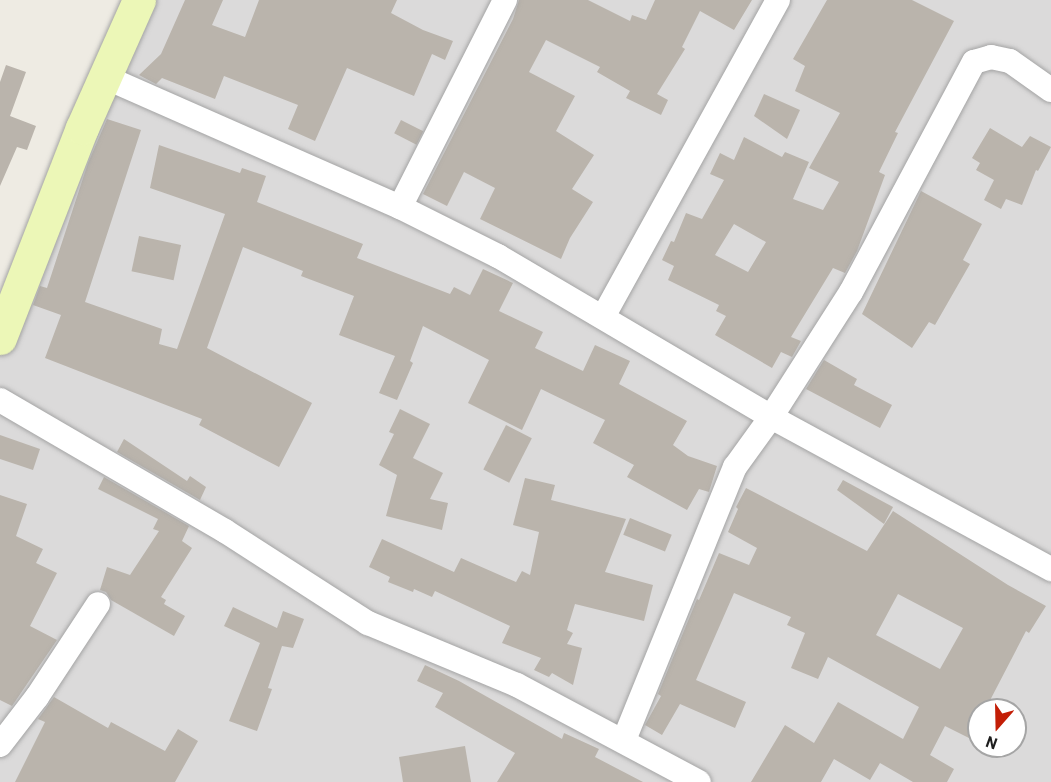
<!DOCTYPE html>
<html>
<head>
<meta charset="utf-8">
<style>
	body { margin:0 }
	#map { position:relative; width:1051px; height:782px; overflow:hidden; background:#eeebe3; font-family:Barlow,sans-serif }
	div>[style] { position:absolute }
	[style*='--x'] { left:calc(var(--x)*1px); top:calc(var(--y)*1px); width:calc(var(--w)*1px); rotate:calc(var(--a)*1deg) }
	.residential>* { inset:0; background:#dbdada }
	.building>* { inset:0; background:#bab4ac; transform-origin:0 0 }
	.roads { filter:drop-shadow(0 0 2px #a4a4a4) drop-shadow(0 0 2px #a4a4a4) }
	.street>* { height:24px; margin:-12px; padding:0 12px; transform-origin:12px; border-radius:12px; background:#fff }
	.secondary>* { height:33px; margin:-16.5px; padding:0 16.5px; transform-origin:16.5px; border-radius:16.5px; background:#ecf7b7 }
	span { translate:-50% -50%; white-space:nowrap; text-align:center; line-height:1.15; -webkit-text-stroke:5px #fff; paint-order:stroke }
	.north { position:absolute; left:967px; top:698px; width:60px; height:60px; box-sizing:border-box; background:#fff; border:2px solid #a5a5a5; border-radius:50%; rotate:200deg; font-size:16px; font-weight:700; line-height:24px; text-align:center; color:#1d1d1d }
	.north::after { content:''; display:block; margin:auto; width:21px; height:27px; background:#c31e06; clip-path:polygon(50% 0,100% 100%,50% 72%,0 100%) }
</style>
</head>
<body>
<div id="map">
	<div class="residential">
		<i style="clip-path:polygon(evenodd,121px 0,1051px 0,1051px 782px,0 782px,0 307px,121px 0,979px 710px,1015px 710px,1015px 746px,979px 746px,979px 710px)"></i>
	</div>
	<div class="building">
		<i style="clip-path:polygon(185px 0,223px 0,212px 25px,245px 37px,259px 0,397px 0,391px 13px,423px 30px,453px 41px,445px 60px,432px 54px,414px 96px,347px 68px,315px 141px,288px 129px,298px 105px,224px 76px,215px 99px,162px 78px,156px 84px,139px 75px,161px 54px)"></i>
		<i style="clip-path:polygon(519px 0,588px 0,630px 21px,632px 15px,646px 20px,655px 0,752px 0,734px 30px,700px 11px,682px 47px,685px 49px,657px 94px,668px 100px,661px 115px,626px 98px,630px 91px,597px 72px,600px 67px,546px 40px,529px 72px,575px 96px,556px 131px,594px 155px,572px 189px,593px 202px,570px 238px,561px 259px,480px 219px,495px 188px,464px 172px,447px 206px,423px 194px,513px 19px)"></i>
		<i style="clip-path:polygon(evenodd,827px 0,912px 0,954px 21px,895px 132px,898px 133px,879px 172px,885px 175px,857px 251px,845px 273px,833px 268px,791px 337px,801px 341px,792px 357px,781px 352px,772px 368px,715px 335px,726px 316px,716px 311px,719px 305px,668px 280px,674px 266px,662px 260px,671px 241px,674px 242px,686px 213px,702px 219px,724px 180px,710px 174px,720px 153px,734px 160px,744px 137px,782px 157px,785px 152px,809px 162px,793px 199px,823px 210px,839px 182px,809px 168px,840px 113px,795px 91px,805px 66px,793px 59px,827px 0,734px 224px,766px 242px,748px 272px,715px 255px,734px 224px)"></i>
		<i style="clip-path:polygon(6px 65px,26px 72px,10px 116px,36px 126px,27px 150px,17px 147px,0 186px,0 82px)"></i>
		<i style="clip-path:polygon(764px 94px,800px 110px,787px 139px,754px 116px)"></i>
		<i style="clip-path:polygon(107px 119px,141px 130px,85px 302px,162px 329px,159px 344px,177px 349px,225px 214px,150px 188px,159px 145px,240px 173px,242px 168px,266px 176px,257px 202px,363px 244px,357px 258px,450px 294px,454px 287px,470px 295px,483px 269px,513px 283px,499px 311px,543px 332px,535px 348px,583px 371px,595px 345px,630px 361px,619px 384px,687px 421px,673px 445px,688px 456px,717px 466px,709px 492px,699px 489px,687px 510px,627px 477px,634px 465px,593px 443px,605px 420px,541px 389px,522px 430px,468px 403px,489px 360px,423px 326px,410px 361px,413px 363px,397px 400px,379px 393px,395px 356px,339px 335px,354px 296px,301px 276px,303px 271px,243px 247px,207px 348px,312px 403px,279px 467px,199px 425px,202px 419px,45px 358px,61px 315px,33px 305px,40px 286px,47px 288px,88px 163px)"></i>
		<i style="left:401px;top:120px;width:25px;height:15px;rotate:27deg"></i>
		<i style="clip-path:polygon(990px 128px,1022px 147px,1030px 136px,1051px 147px,1038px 171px,1036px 170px,1022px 205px,1006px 199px,1001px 209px,984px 200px,994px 180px,976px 170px,980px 163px,972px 158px)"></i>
		<i style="clip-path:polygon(921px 191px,982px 224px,963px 260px,970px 264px,935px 325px,929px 322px,912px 348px,862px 314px)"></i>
		<i style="left:139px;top:236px;width:43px;height:36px;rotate:12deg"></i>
		<i style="clip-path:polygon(824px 360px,857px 379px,854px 385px,892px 405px,880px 428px,806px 389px)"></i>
		<i style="clip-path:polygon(400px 409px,430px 424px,413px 458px,443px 473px,430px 499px,448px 503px,442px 530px,386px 516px,397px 475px,379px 465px,394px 434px,389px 432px)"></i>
		<i style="left:506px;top:425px;width:29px;height:50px;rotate:27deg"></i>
		<i style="clip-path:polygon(0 435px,40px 449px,33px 470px,0 459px)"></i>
		<i style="clip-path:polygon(124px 439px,187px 481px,190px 476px,206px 487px,200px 500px,117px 452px)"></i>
		<i style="clip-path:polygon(104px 477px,189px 526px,182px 541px,192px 548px,161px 597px,166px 600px,164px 604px,185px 616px,174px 636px,111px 600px,106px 592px,100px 590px,107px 567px,130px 575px,159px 531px,153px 529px,158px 519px,98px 489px)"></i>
		<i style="clip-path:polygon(525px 478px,555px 485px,551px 500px,626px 519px,605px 572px,653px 585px,644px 621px,575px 604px,567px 630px,573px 633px,567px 644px,582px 648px,573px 685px,552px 673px,549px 677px,534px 670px,541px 658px,502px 643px,510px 626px,435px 591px,432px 597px,414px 589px,413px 592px,388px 582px,390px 577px,369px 567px,382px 539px,454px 572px,461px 558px,516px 582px,522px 571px,530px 575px,539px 532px,513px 525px)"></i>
		<i style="clip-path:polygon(843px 480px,893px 507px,884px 524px,837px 490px)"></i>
		<i style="clip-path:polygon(evenodd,746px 488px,867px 551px,893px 511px,1008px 585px,1046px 606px,1029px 633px,1026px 631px,985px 710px,979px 710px,979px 728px,973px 740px,945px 726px,930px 755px,954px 769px,947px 782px,913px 782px,880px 763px,870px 780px,834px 759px,821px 782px,751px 782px,785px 725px,814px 743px,838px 702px,903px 739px,919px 707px,828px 657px,818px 679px,791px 668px,805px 633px,787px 625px,791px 617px,734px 593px,696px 680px,746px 702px,735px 728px,680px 704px,662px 735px,645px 725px,661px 696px,658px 694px,697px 599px,699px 600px,719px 553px,749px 565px,757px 548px,728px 532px,738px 509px,736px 507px,746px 488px,898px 594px,963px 628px,940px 669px,876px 635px,898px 594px)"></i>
		<i style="clip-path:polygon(0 495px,27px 504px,16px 536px,43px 549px,36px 563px,57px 573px,30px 626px,57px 640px,12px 706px,0 700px)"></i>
		<i style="left:630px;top:518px;width:45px;height:18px;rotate:22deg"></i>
		<i style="clip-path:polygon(233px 607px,277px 628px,283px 611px,304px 619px,293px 648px,282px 646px,268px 688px,272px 689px,257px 731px,229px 721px,260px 643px,224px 626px)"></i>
		<i style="clip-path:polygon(425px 665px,459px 681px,562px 739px,564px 733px,599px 749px,595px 757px,643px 782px,497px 782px,515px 753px,435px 707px,443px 693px,417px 681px)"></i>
		<i style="clip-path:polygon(54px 697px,108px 728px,111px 722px,165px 751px,178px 729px,198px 741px,175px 782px,15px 782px,45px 722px,38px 719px)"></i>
		<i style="clip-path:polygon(465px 746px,471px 782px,403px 782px,399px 757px)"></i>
	</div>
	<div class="roads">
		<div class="street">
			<i style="--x:105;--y:77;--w:322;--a:23.8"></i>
			<i style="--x:400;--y:207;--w:110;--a:26.6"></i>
			<i style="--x:498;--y:256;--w:317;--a:30.5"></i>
			<i style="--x:771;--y:417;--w:319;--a:28.5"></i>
			<i style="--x:400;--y:207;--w:232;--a:-63.1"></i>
			<i style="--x:603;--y:317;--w:362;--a:-61.1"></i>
			<i style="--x:0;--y:400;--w:260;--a:30.2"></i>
			<i style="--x:225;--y:531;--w:170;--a:32.8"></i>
			<i style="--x:368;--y:623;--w:161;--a:22.6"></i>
			<i style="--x:517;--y:685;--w:206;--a:28.1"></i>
			<i style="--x:624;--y:740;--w:295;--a:-67.9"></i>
			<i style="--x:735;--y:467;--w:62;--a:-54.2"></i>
			<i style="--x:771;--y:417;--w:148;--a:-57.4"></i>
			<i style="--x:851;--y:292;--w:261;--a:-61.9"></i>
			<i style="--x:974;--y:62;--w:18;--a:-16"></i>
			<i style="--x:991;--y:57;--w:19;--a:12"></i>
			<i style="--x:1010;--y:61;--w:50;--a:35.3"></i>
			<i style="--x:0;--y:745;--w:61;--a:-52.4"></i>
			<i style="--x:37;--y:697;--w:111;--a:-56.7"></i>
		</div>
		<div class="secondary">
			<i style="--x:0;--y:338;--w:225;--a:-68.7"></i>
			<i style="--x:82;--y:128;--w:140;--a:-66"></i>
		</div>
	</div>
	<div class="north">N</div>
</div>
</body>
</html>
